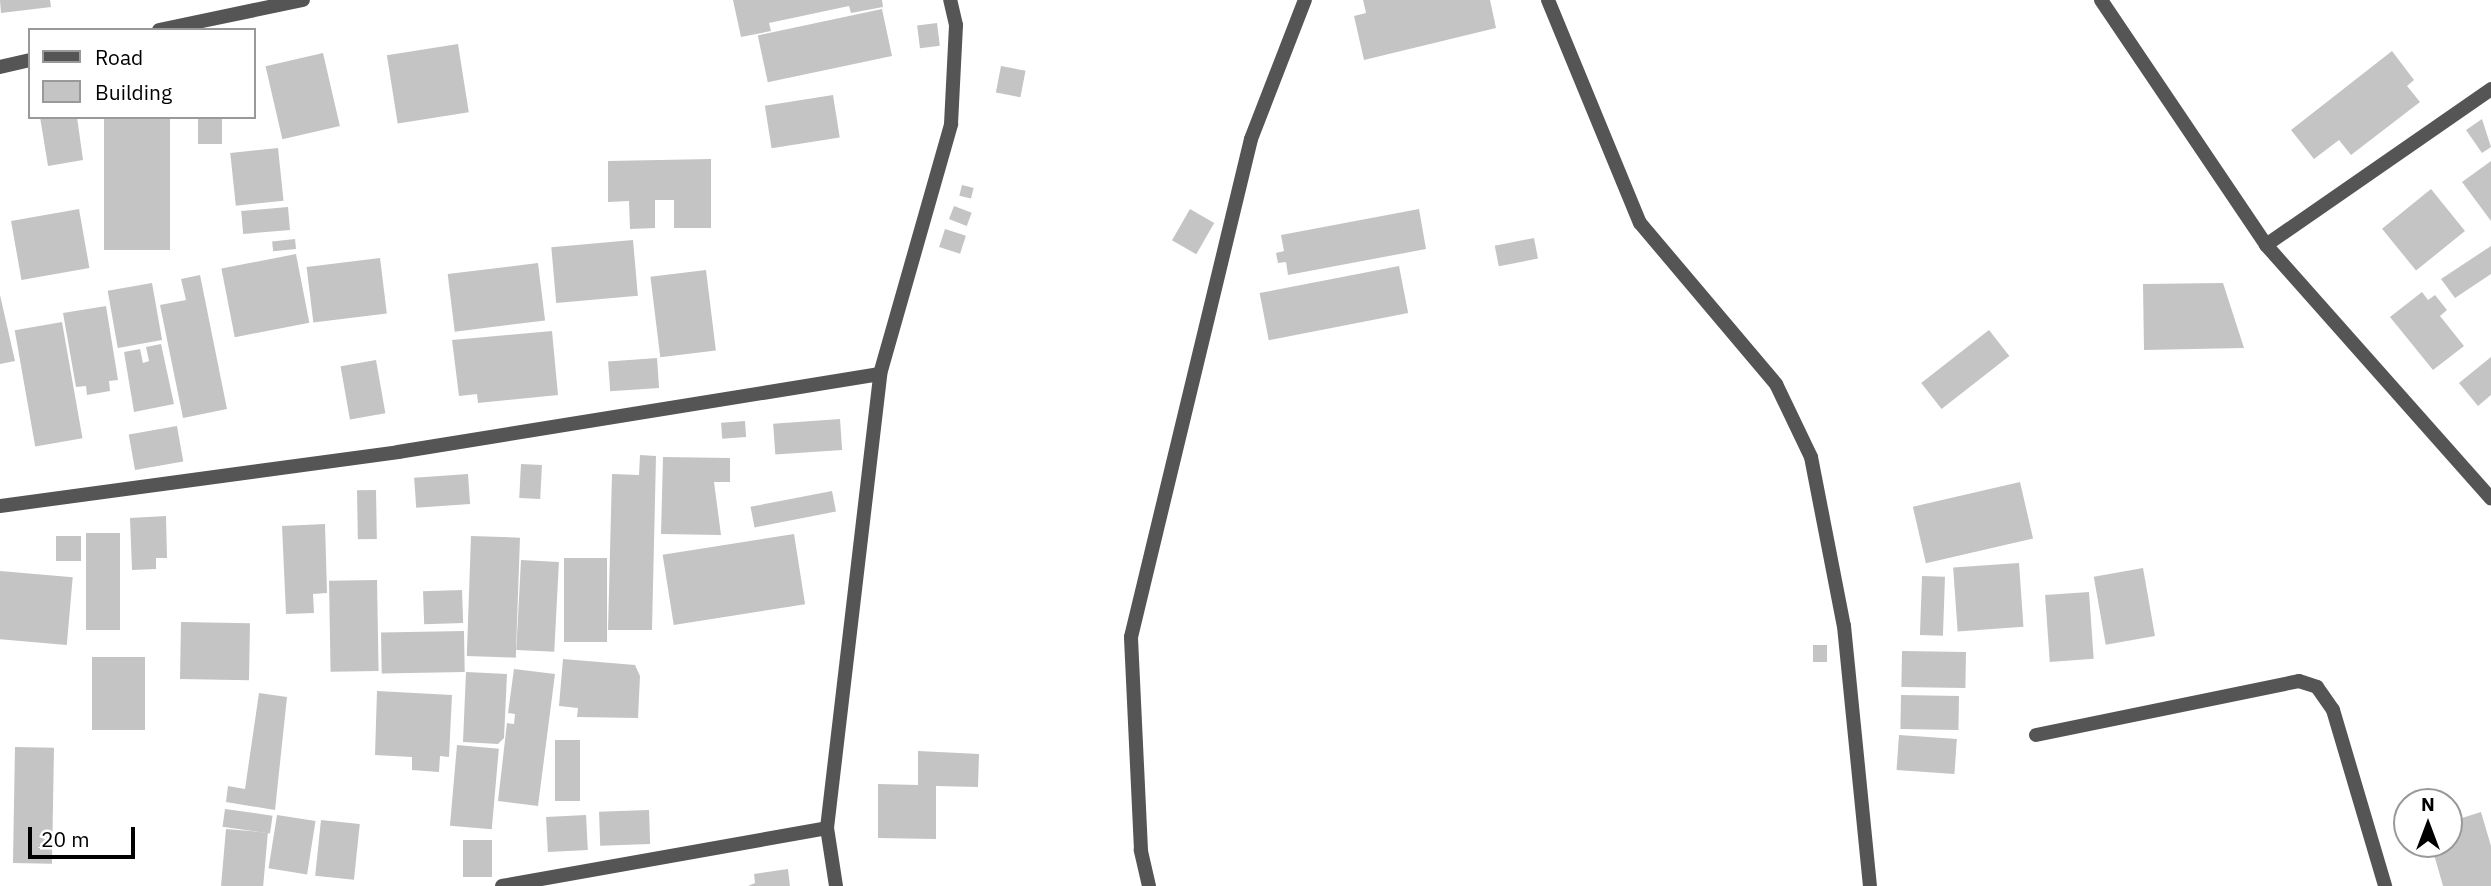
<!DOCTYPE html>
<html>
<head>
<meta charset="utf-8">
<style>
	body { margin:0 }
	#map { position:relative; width:2491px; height:886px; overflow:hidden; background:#fff; font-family:"IBM Plex Sans",sans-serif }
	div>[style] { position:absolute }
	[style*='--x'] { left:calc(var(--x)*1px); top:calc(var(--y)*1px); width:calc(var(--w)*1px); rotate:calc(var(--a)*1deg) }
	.building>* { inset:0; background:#c4c4c4; transform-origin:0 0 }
	.minor>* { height:14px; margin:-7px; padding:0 7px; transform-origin:7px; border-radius:7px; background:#555 }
	.tertiary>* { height:14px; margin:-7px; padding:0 7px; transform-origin:7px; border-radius:7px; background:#555 }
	span { translate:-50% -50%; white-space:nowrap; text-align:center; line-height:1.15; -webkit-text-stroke:5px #fff; paint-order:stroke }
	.legend { position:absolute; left:28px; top:28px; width:228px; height:91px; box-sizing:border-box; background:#fff; border:2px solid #999; margin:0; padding:9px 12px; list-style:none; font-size:21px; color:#000 }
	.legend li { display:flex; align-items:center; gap:14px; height:35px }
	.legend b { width:35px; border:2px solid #999 }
	.north { position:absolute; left:2393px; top:788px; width:70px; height:70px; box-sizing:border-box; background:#fff; border:2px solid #999; border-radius:50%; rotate:0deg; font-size:19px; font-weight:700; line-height:28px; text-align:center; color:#000 }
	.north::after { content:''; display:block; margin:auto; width:24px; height:32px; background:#000; clip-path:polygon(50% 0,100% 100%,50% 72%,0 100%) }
	.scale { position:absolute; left:28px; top:827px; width:107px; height:32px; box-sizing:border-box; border:4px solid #000; border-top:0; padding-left:9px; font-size:21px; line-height:24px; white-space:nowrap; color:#000; -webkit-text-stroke:5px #fff; paint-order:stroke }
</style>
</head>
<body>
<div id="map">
	<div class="building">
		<i style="clip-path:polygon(0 0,50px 0,51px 7px,1px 13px)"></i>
		<i style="clip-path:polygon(733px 0,882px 0,883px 7px,851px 13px,849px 6px,769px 23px,771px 31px,741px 37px)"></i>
		<i style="clip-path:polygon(1363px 0,1490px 0,1496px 28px,1364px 60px,1354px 16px,1366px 13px)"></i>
		<i style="left:882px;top:9px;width:48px;height:127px;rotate:78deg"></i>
		<i style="left:937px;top:23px;width:23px;height:20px;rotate:83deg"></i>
		<i style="left:458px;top:44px;width:69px;height:72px;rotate:81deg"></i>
		<i style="clip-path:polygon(2392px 51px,2414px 80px,2407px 86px,2420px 102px,2351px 155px,2339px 140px,2314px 159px,2291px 130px)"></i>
		<i style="left:323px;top:53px;width:75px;height:59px;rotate:77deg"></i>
		<i style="left:1001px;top:66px;width:25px;height:27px;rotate:11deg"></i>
		<i style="left:833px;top:95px;width:43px;height:69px;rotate:81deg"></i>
		<i style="clip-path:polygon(40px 117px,77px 117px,83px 160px,48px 166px)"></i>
		<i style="left:104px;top:117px;width:66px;height:133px"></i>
		<i style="left:198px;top:117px;width:24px;height:27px"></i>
		<i style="clip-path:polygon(2482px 119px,2491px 147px,2482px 153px,2466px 130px)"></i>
		<i style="left:278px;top:148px;width:53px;height:48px;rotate:84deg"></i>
		<i style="clip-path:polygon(711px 159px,711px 228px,674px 228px,674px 200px,655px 200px,655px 228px,630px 229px,629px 201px,608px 202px,608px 161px)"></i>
		<i style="clip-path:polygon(2491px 161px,2491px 221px,2462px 182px)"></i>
		<i style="left:962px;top:185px;width:12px;height:11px;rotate:14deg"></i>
		<i style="left:2431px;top:189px;width:54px;height:63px;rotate:51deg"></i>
		<i style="left:954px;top:206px;width:19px;height:14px;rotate:21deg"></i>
		<i style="left:288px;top:207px;width:23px;height:47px;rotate:85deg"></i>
		<i style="left:79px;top:209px;width:60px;height:69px;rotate:80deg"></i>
		<i style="left:1190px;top:209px;width:28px;height:36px;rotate:30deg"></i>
		<i style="clip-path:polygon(1419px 209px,1426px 249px,1288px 275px,1286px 262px,1278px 263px,1276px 253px,1284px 251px,1281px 235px)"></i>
		<i style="left:945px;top:229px;width:22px;height:19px;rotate:18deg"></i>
		<i style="left:1534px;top:238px;width:21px;height:40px;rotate:79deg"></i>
		<i style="left:295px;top:239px;width:10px;height:23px;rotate:84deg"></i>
		<i style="left:633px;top:240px;width:56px;height:82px;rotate:85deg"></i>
		<i style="clip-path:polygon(2491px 246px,2491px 274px,2455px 298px,2441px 279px)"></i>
		<i style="left:296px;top:254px;width:70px;height:76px;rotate:79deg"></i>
		<i style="left:380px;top:258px;width:56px;height:74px;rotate:83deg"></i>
		<i style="left:538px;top:263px;width:58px;height:91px;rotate:83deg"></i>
		<i style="left:1399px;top:266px;width:48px;height:142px;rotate:79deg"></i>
		<i style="left:706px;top:270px;width:81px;height:56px;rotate:83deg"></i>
		<i style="clip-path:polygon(200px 275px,227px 409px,183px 418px,160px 305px,186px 300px,181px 279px)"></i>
		<i style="left:152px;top:283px;width:58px;height:45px;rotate:80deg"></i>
		<i style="clip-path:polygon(2223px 283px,2244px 348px,2144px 350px,2143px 284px)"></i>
		<i style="clip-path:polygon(2422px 292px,2428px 300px,2435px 295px,2447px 310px,2440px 316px,2464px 346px,2433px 370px,2390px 317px)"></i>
		<i style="clip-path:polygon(0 295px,15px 361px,0 364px)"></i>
		<i style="clip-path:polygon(106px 306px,118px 380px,109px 381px,110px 391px,87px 395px,86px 386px,76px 387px,63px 313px)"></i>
		<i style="left:62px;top:322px;width:118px;height:48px;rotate:80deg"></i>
		<i style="left:1989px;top:330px;width:33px;height:86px;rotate:52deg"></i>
		<i style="clip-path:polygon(552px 331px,558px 395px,478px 403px,477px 394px,459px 396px,452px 340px)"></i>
		<i style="clip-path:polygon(161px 344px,174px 404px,134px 412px,124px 352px,140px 349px,143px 363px,149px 361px,146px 347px)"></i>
		<i style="clip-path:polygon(2491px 357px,2491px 395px,2478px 406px,2459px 383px)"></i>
		<i style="left:657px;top:358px;width:30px;height:49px;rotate:86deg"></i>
		<i style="left:376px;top:360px;width:54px;height:36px;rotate:80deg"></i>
		<i style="left:840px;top:419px;width:31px;height:67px;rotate:86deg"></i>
		<i style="left:745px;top:421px;width:16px;height:24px;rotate:86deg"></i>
		<i style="left:177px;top:426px;width:36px;height:49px;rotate:80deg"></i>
		<i style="clip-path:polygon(640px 455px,656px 456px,652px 630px,608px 630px,612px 474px,639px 475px)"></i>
		<i style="clip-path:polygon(663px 457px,730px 458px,730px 482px,714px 482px,721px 535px,661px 534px)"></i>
		<i style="left:521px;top:464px;width:21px;height:34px;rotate:3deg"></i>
		<i style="left:468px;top:474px;width:30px;height:54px;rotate:86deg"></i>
		<i style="left:2020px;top:482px;width:58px;height:110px;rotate:77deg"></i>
		<i style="left:376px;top:490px;width:49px;height:19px;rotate:89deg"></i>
		<i style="left:832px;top:491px;width:21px;height:83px;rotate:79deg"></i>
		<i style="clip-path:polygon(166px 516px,167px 558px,156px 558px,156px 569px,132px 570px,130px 518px)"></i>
		<i style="clip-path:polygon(325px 524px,327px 593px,313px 594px,314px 613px,286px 614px,282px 526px)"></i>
		<i style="left:86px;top:533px;width:34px;height:97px"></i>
		<i style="left:794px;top:534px;width:71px;height:133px;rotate:81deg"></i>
		<i style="left:56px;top:536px;width:25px;height:25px"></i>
		<i style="left:471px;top:536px;width:49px;height:120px;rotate:2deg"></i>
		<i style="left:564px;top:558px;width:43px;height:84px"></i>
		<i style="left:521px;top:560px;width:38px;height:90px;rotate:3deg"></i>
		<i style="left:2019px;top:563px;width:64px;height:66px;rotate:86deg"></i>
		<i style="left:2143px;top:568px;width:69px;height:50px;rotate:80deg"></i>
		<i style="left:0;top:571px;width:73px;height:68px;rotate:5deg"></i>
		<i style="left:1922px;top:576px;width:23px;height:59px;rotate:2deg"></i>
		<i style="left:377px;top:580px;width:91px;height:48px;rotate:89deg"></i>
		<i style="left:462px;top:590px;width:33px;height:39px;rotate:88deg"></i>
		<i style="left:2089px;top:592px;width:67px;height:44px;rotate:86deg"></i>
		<i style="left:181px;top:622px;width:69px;height:57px;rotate:1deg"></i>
		<i style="left:464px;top:631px;width:41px;height:83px;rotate:89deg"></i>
		<i style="left:1813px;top:645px;width:14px;height:17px"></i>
		<i style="left:1902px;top:651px;width:64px;height:36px;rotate:1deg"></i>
		<i style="left:92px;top:657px;width:53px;height:73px"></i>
		<i style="clip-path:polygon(563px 659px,635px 665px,640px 676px,638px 718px,577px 717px,578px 708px,559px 706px)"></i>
		<i style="clip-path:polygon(514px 669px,555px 674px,538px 806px,498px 801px,507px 723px,514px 724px,515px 714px,508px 713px)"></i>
		<i style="clip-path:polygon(466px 672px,507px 674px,504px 738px,498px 744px,463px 742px)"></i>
		<i style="clip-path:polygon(377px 691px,452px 695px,449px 757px,440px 756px,439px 772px,412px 770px,412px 757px,375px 755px)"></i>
		<i style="clip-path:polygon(259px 693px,287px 697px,275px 810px,226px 802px,228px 786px,245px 789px)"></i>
		<i style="left:1901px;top:695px;width:58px;height:34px;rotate:1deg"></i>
		<i style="left:1899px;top:735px;width:58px;height:35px;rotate:4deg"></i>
		<i style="left:555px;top:740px;width:25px;height:61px"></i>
		<i style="left:457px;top:745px;width:42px;height:81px;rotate:5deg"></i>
		<i style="left:15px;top:747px;width:39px;height:116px;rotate:1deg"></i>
		<i style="clip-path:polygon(918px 751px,979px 754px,978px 787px,936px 786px,936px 839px,878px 838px,878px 784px,918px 785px)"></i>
		<i style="left:225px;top:809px;width:48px;height:18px;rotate:8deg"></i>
		<i style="left:649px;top:810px;width:34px;height:50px;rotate:88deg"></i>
		<i style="clip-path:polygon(2481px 812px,2491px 846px,2491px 886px,2443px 886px,2431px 844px,2449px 844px,2449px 822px)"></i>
		<i style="left:277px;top:815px;width:39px;height:54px;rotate:9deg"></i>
		<i style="left:586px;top:815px;width:35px;height:40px;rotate:87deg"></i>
		<i style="left:321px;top:820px;width:39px;height:56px;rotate:6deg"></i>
		<i style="left:226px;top:829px;width:42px;height:57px;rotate:5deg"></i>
		<i style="left:463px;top:840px;width:29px;height:37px"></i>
		<i style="clip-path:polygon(788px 869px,790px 886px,748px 886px,755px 883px,754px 874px)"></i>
	</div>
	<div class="minor">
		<i style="--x:1548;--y:0;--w:241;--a:67.6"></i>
		<i style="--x:1640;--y:223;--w:211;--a:49.8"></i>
		<i style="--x:1776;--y:384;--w:81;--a:64.4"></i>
		<i style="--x:1811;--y:457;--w:172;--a:79"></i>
		<i style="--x:1844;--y:626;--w:261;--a:84.3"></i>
		<i style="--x:159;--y:30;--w:147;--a:-11.8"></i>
		<i style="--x:0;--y:67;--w:31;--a:-13"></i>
		<i style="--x:2266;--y:245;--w:274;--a:-34.7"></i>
		<i style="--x:0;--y:506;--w:402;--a:-7.7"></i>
		<i style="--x:398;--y:452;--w:488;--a:-9.2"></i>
		<i style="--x:2036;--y:735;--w:268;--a:-11.6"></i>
		<i style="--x:2299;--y:681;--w:19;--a:18"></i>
		<i style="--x:2317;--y:687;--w:28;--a:55"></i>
		<i style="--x:2333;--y:710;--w:184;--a:73.5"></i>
		<i style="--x:502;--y:886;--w:330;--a:-10.1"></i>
		<i style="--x:836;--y:886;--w:59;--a:-98.8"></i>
		<i style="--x:827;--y:828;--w:457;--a:-83.3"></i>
		<i style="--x:880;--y:374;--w:260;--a:-74.1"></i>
		<i style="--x:951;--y:124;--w:99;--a:-87.1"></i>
		<i style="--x:956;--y:25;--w:26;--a:-103"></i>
		<i style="--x:1149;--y:886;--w:37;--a:-103"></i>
		<i style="--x:1141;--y:850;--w:213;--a:-92.7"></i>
		<i style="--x:1131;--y:637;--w:512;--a:-76.45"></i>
		<i style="--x:1251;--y:139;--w:149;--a:-68.8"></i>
	</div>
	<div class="tertiary">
		<i style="--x:2101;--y:0;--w:295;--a:56"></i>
		<i style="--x:2266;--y:245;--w:339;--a:48.4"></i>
	</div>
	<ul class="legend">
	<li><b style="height:9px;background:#555"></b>Road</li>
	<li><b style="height:19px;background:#c4c4c4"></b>Building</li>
	</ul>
	<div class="north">N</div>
	<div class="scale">20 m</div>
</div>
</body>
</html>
